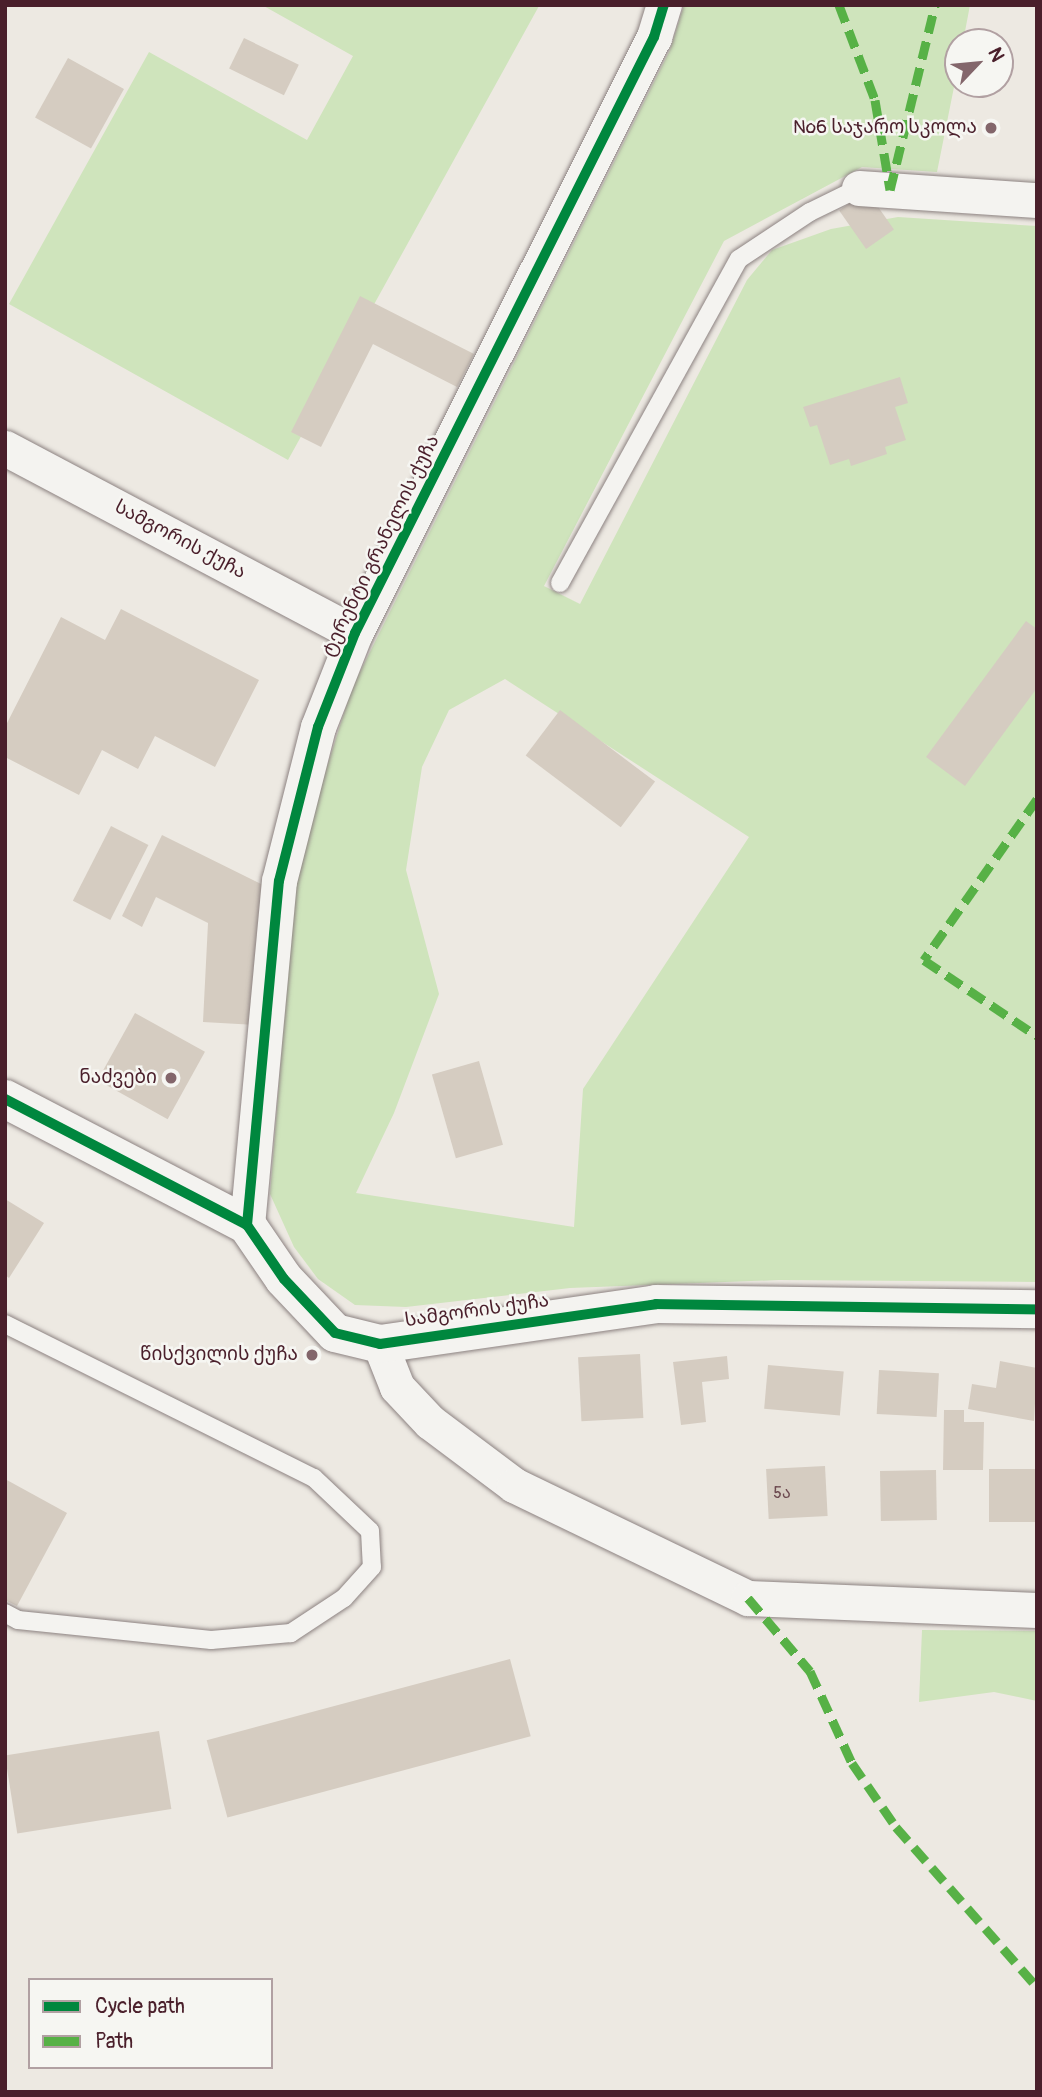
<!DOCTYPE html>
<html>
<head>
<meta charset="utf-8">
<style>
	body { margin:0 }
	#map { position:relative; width:1042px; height:2097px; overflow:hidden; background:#ede9e2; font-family:Pangolin,"Noto Sans Georgian",sans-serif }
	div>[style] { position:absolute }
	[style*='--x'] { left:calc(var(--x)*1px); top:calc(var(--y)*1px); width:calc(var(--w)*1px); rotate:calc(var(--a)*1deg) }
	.green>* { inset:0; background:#cfe4bc }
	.building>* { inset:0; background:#d5ccc1; transform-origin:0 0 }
	.roads { filter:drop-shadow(0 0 2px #8c8281) drop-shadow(0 0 2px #8c8281) }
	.service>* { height:18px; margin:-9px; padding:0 9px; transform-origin:9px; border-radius:9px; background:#f4f3f0 }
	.minor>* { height:35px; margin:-17.5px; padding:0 17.5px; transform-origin:17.5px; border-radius:17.5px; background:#f4f3f0 }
	.tertiary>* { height:38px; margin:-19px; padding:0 19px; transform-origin:19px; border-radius:19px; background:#f4f3f0 }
	.quiet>* { height:9px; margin-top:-4.5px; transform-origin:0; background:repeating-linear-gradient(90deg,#57b146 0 18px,transparent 0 27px) }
	.cycleway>* { height:10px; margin:-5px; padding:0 5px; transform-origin:5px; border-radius:5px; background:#00873e }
	.dots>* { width:19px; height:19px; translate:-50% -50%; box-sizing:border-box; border:4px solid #f6f6f2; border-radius:50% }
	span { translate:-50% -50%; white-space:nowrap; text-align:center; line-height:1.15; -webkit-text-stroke:5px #f6f6f2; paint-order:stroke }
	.number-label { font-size:16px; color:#6d4a50 }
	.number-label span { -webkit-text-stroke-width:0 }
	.poi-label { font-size:19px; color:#4a1f2b }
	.right { translate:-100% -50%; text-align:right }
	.street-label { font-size:19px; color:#4a1f2b }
	.frame { position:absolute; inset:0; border:7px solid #4a1f2b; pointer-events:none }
	.legend { position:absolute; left:28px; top:1978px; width:245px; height:91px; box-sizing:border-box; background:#f6f6f2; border:2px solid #b1a0a2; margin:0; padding:9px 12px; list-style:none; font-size:21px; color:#4a1f2b }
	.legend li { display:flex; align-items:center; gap:14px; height:35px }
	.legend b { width:35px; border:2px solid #b1a0a2 }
	.north { position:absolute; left:944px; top:28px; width:70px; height:70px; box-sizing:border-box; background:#f6f6f2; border:2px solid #b1a0a2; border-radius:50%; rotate:64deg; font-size:19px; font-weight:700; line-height:28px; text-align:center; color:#4a1f2b }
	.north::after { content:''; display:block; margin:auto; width:24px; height:32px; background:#83666b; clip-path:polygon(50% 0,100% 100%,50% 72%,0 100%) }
</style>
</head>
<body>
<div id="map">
	<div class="green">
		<i style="clip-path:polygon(262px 5px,539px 6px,288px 460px,9px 304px,149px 52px,307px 140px,353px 56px)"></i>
		<i style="clip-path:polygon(evenodd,684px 5px,970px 5px,963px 42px,958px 42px,958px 67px,937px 172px,862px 167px,724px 241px,544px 586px,580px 604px,747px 280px,772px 250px,831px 229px,898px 217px,1037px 226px,1037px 1282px,779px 1280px,570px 1288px,406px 1307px,355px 1305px,318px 1279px,294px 1247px,270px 1194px,295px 887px,311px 817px,352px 688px,670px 50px,684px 5px,505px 679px,749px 837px,583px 1089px,574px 1227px,356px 1193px,394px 1113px,439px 994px,406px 870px,422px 767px,449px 710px,505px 679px)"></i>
		<i style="clip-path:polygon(922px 1630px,1037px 1631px,1037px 1701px,994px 1692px,919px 1702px)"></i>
	</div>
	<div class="building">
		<i style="left:244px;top:38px;width:61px;height:34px;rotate:26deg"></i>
		<i style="left:68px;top:58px;width:64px;height:68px;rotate:29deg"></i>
		<i style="left:867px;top:191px;width:47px;height:34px;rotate:55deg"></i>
		<i style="clip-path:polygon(360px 296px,474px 354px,457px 387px,373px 344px,321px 447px,291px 432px)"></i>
		<i style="clip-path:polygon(900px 377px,908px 403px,895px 407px,906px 440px,885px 447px,887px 454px,851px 466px,849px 459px,830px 465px,817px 425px,810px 427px,803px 407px)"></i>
		<i style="clip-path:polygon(121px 609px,259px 680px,215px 767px,155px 736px,138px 769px,102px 750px,79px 795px,5px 757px,5px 727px,61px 617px,105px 640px)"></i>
		<i style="clip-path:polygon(1026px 621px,1037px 629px,1037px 688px,965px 786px,926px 757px)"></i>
		<i style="left:560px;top:710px;width:119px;height:57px;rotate:37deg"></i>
		<i style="left:111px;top:826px;width:42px;height:84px;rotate:27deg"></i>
		<i style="clip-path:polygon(162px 835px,265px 886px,258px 1025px,203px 1022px,208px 923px,156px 897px,142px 927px,122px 916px)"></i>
		<i style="left:135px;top:1013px;width:80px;height:77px;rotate:29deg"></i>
		<i style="left:479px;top:1061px;width:87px;height:49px;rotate:74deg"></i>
		<i style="clip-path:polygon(5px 1199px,44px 1223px,9px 1278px,5px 1275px)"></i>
		<i style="left:640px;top:1354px;width:64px;height:62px;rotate:87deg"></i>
		<i style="clip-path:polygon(727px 1356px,729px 1379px,702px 1382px,706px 1422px,681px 1425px,673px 1362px)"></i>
		<i style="clip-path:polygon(1000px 1361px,1037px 1368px,1034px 1421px,968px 1409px,972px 1384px,996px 1388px)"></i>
		<i style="left:768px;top:1365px;width:76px;height:44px;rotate:5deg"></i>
		<i style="left:879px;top:1370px;width:60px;height:44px;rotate:3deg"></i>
		<i style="clip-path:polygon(944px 1410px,964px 1410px,964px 1422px,984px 1422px,983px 1470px,943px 1470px)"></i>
		<i style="left:825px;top:1466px;width:50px;height:59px;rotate:87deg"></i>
		<i style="left:1037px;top:1469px;width:53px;height:48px;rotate:90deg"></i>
		<i style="left:936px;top:1470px;width:50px;height:56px;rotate:89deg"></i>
		<i style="clip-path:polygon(5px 1479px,67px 1513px,17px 1606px,5px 1600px)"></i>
		<i style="left:510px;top:1659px;width:80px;height:314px;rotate:75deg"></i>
		<i style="left:159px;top:1731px;width:79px;height:156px;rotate:81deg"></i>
	</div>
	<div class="roads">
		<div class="service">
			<i style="--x:560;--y:583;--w:370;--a:-61.1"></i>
			<i style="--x:739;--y:259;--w:85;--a:-33.5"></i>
			<i style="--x:810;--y:212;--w:55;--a:-26.1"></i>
			<i style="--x:5;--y:1324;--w:345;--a:26.5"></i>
			<i style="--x:314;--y:1478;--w:77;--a:43.4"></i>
			<i style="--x:370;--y:1531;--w:36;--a:87"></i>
			<i style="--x:372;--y:1567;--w:42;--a:132.1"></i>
			<i style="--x:344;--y:1598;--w:64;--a:146.6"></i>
			<i style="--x:291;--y:1633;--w:80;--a:175"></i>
			<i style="--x:211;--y:1640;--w:194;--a:-174.1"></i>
			<i style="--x:18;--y:1620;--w:15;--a:-152"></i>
		</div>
		<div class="minor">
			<i style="--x:859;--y:188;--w:178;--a:3.9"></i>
			<i style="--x:5;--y:448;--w:396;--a:27.9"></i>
			<i style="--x:247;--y:1225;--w:345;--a:-84.7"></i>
			<i style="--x:279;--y:881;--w:159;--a:-75.8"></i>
			<i style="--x:318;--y:727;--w:101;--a:-68.5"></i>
			<i style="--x:355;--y:633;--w:667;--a:-63.36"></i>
			<i style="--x:654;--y:37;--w:34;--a:-73"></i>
			<i style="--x:380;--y:1344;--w:46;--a:68.4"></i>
			<i style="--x:397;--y:1387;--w:48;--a:46.7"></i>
			<i style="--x:430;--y:1422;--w:105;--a:36.9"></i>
			<i style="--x:514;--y:1485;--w:260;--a:25.8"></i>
			<i style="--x:748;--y:1598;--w:289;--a:2.4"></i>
		</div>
		<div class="tertiary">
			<i style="--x:5;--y:1099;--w:273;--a:27.5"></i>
			<i style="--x:247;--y:1225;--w:65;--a:55.6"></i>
			<i style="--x:284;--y:1279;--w:74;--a:46.6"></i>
			<i style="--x:335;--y:1333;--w:46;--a:13.7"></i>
			<i style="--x:380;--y:1344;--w:279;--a:-8.2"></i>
			<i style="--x:656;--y:1304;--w:381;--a:0.8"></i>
		</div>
	</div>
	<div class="quiet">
		<i style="--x:839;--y:5;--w:102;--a:69.2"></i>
		<i style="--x:875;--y:100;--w:91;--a:80.5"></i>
		<i style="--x:890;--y:190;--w:190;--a:-76.3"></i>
		<i style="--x:1037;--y:799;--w:197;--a:125.1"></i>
		<i style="--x:924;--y:960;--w:136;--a:33.9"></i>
		<i style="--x:748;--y:1598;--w:96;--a:49.7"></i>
		<i style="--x:810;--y:1671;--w:101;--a:65.5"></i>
		<i style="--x:852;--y:1763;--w:78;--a:55.5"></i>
		<i style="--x:896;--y:1827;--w:213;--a:48.6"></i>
	</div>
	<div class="cycleway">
		<i style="--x:5;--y:1099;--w:273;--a:27.5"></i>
		<i style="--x:247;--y:1225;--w:65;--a:55.6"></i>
		<i style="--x:284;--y:1279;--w:74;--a:46.6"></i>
		<i style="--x:335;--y:1333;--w:46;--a:13.7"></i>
		<i style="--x:380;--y:1344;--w:279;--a:-8.2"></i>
		<i style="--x:656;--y:1304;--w:381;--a:0.8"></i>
		<i style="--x:247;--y:1225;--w:345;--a:-84.7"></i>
		<i style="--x:279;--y:881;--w:159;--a:-75.8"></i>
		<i style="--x:318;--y:727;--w:101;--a:-68.5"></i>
		<i style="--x:355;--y:633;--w:667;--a:-63.36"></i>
		<i style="--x:654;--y:37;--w:34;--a:-73"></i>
	</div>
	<div class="dots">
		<i style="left:991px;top:128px;background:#83666b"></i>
		<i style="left:171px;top:1078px;background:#83666b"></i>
		<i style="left:312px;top:1355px;background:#83666b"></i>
	</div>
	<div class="number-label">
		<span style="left:782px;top:1493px">5ა</span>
	</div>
	<div class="poi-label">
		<span class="right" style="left:977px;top:128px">№6 საჯარო სკოლა</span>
		<span class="right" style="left:157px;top:1078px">ნაძვები</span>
		<span class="right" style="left:298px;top:1355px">წისქვილის ქუჩა</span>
	</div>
	<div class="street-label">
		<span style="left:180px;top:540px;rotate:28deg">სამგორის ქუჩა</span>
		<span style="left:381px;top:546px;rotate:-64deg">ტერენტი გრანელის ქუჩა</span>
		<span style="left:477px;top:1311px;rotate:-8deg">სამგორის ქუჩა</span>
	</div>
	<div class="frame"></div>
	<ul class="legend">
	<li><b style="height:9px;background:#00873e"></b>Cycle path</li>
	<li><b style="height:9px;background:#57b146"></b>Path</li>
	</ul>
	<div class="north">N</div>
</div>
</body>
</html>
